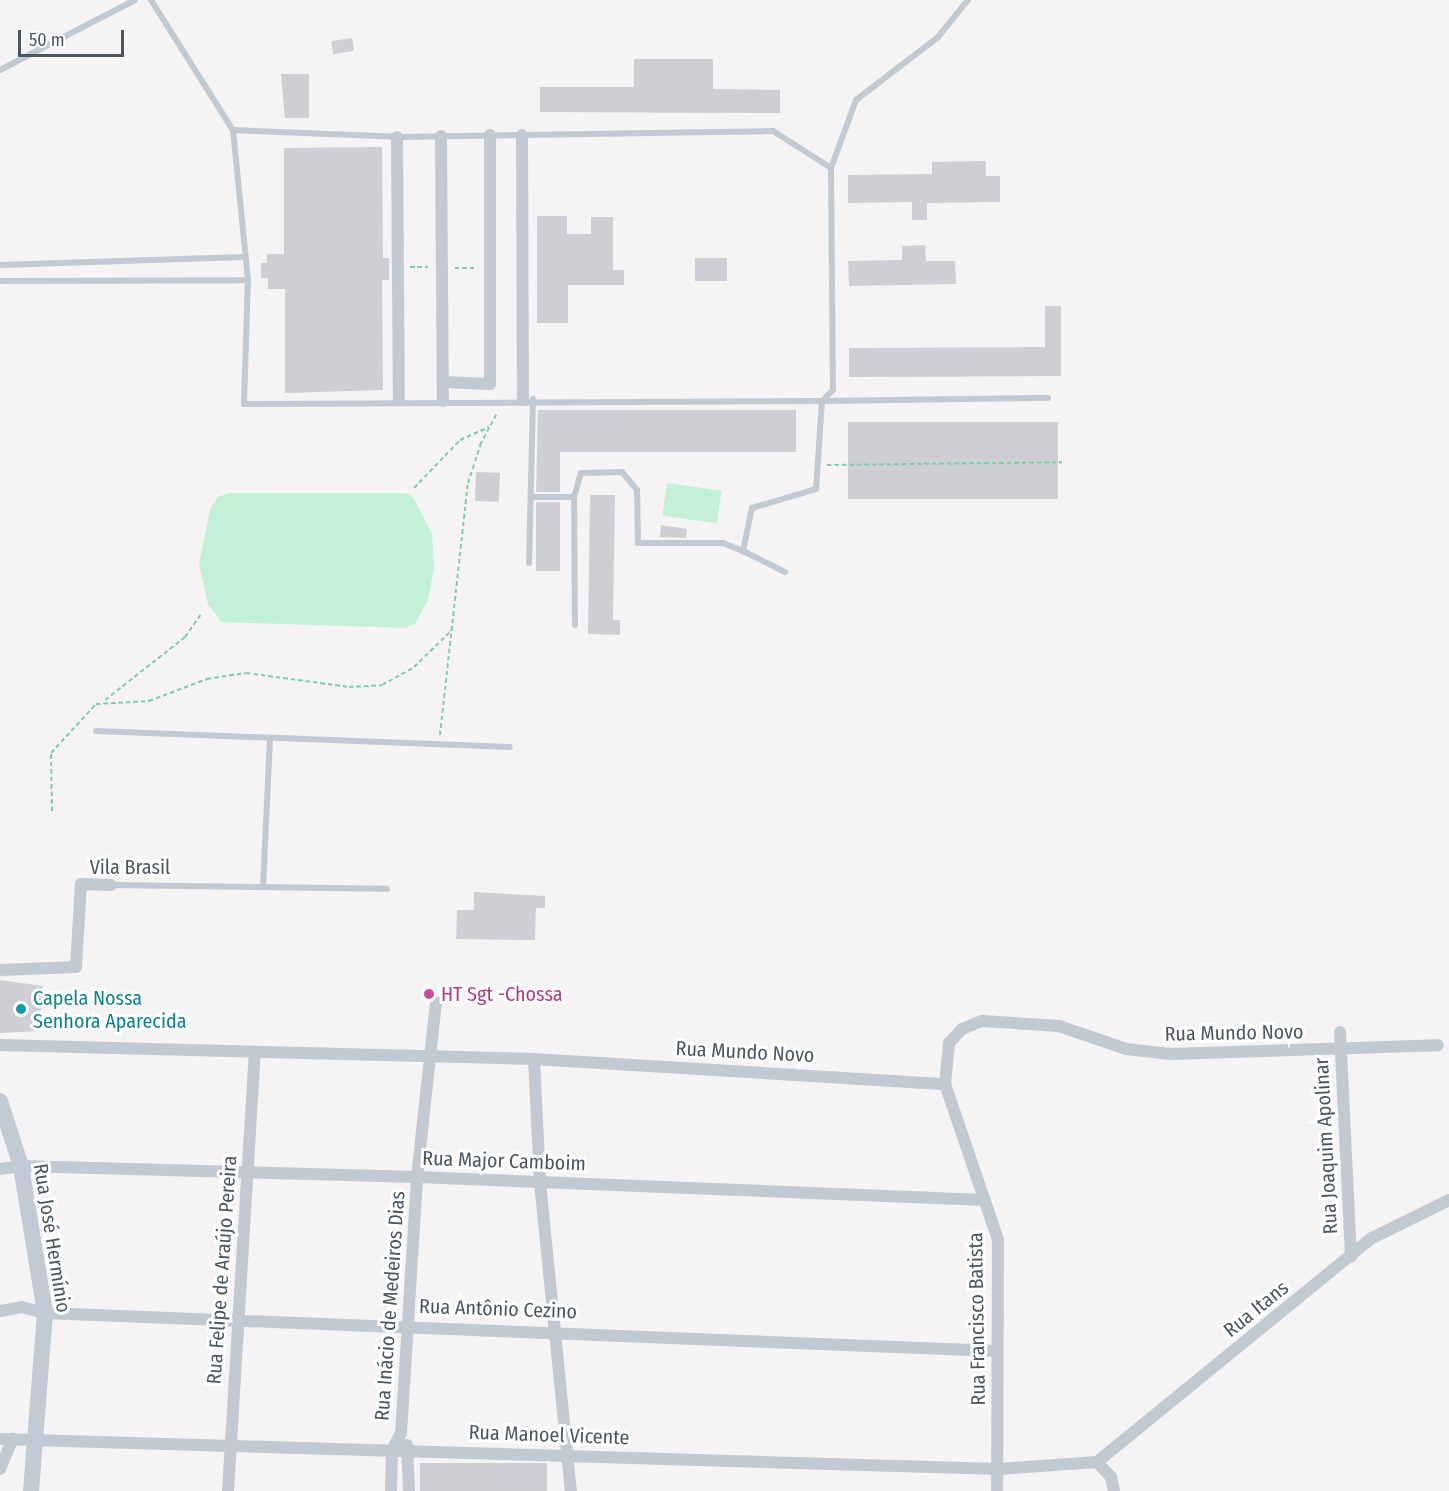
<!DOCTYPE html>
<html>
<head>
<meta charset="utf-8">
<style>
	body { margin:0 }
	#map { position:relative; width:1449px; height:1491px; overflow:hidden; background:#f5f3f3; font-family:"Fira Sans Condensed",sans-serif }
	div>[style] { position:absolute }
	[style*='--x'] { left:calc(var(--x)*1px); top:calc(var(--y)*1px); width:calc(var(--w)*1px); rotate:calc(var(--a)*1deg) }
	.green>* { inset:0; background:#c3f1d5; transform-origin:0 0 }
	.building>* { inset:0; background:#cdcfd5; transform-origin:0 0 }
	.path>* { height:2px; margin-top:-1px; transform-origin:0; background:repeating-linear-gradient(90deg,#7ad0a6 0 4.5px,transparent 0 7.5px) }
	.lane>* { height:6px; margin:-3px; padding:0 3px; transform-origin:3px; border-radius:3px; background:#c1cad2 }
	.street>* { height:12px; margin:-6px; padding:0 6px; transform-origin:6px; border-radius:6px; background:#c1cad2 }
	.secondary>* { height:16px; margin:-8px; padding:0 8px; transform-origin:8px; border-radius:8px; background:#c1cbd6 }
	.dots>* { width:16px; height:16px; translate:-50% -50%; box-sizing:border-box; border:3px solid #fff; border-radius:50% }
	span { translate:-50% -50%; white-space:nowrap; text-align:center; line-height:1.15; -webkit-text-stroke:6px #fff; paint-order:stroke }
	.street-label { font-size:20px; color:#4a5661 }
	.hotel-label { font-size:20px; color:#b23c85 }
	.left { translate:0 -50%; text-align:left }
	.culture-label { font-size:20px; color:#0d838f }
	.scale { position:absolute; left:18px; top:30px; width:106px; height:27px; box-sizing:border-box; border:3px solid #4a5661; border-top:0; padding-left:8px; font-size:18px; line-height:21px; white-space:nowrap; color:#4a5661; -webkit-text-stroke:4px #fff; paint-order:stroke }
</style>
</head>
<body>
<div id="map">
	<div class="green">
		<i style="left:667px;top:483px;width:55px;height:33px;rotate:8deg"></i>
		<i style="clip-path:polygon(229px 493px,406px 493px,413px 497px,432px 534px,434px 568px,428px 600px,415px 624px,405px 628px,221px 622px,208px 604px,199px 564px,210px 510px,218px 497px)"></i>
	</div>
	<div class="building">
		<i style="left:352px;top:38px;width:13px;height:21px;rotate:81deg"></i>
		<i style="clip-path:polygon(634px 59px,713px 59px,713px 89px,780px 90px,780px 113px,540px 112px,540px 87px,634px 87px)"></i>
		<i style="clip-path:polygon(281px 74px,309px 74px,309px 118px,285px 118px)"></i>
		<i style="clip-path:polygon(382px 147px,383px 258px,389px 258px,389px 280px,382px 280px,383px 390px,285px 393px,285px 289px,268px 289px,268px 278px,261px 278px,261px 263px,267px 263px,267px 254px,284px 254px,284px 148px)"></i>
		<i style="clip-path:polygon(986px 161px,986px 176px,1000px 176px,1000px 202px,927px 203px,927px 220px,912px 220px,912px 202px,848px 203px,848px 175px,932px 174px,932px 162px)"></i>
		<i style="clip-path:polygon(537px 216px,567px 216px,567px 234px,591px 234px,591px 217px,613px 217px,613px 270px,624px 270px,624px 285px,568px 285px,568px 323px,537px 323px)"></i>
		<i style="clip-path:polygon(925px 245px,926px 261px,955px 261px,956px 284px,849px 286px,848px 261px,902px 260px,902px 246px)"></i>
		<i style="left:695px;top:258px;width:32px;height:23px"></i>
		<i style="clip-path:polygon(1045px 306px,1061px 306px,1061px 376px,849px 377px,849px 348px,1045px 347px)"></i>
		<i style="clip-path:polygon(538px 410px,796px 410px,796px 452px,560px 452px,560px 492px,536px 492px)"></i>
		<i style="left:848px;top:422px;width:210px;height:77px"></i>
		<i style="left:476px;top:472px;width:24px;height:29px;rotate:2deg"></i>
		<i style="clip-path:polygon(590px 495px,615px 495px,613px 620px,620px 620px,620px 635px,588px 634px)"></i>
		<i style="left:536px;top:502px;width:24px;height:69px"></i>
		<i style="clip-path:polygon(661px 525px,687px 529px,686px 538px,660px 537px)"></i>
		<i style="clip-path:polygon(474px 892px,545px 896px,545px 908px,536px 908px,535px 940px,456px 939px,457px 910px,474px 910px)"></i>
		<i style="clip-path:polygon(0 980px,43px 986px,39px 1031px,0 1033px)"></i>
		<i style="left:420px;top:1463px;width:127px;height:28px"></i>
	</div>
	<div class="path">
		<i style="--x:410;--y:267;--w:18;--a:0"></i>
		<i style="--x:455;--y:268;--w:21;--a:0"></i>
		<i style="--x:827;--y:465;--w:235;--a:-0.7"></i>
		<i style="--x:414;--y:488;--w:66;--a:-46.2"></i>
		<i style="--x:460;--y:440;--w:32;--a:-24"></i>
		<i style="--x:105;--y:700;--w:102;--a:-38.2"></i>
		<i style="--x:185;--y:637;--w:29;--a:-55"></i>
		<i style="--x:440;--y:735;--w:254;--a:-83.7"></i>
		<i style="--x:468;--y:483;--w:40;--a:-72"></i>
		<i style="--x:480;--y:445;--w:36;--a:-62"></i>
		<i style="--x:52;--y:811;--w:58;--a:-91"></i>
		<i style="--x:51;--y:753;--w:67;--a:-47.4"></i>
		<i style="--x:96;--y:704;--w:53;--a:-3.2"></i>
		<i style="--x:149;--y:701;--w:62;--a:-20.8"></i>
		<i style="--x:207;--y:679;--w:39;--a:-9"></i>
		<i style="--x:246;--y:673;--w:104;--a:7.7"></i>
		<i style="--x:349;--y:687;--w:33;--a:-3"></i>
		<i style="--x:382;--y:685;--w:37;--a:-29"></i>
		<i style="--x:414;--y:667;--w:53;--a:-44.2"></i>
	</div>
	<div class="lane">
		<i style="--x:151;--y:0;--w:154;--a:57.8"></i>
		<i style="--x:0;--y:70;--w:152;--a:-27.4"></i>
		<i style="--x:233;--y:130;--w:164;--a:2.4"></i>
		<i style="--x:397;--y:137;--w:376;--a:-0.9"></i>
		<i style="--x:773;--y:131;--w:69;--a:32.5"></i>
		<i style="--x:831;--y:168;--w:222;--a:89.5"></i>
		<i style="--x:833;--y:390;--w:16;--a:135"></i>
		<i style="--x:822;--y:401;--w:578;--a:179.7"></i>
		<i style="--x:244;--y:404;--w:124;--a:-88.2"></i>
		<i style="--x:248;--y:280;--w:151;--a:-95.7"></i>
		<i style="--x:831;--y:168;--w:72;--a:-69.8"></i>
		<i style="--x:856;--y:100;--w:103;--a:-37.5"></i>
		<i style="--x:938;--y:37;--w:48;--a:-51"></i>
		<i style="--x:0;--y:265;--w:244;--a:-1.9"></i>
		<i style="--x:0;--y:281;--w:248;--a:-0.2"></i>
		<i style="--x:532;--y:497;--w:42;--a:0"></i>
		<i style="--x:743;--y:551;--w:47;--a:26.6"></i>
		<i style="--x:529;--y:563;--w:164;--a:-88.6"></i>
		<i style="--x:575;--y:625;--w:128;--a:-90.4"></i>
		<i style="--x:574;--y:497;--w:25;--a:-74"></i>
		<i style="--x:581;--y:473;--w:41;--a:-1.4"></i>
		<i style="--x:622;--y:472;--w:23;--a:50"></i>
		<i style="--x:637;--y:490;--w:53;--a:88.9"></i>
		<i style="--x:638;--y:543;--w:85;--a:0"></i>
		<i style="--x:723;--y:543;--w:22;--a:22"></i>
		<i style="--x:743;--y:551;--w:44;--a:-78.2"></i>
		<i style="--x:752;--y:508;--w:67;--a:-16.5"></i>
		<i style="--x:816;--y:489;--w:88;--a:-86.1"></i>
		<i style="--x:822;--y:401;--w:226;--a:-0.8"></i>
		<i style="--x:96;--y:731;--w:414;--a:2.2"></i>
		<i style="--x:111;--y:885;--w:276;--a:0.8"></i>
		<i style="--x:263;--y:887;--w:149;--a:-87.3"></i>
	</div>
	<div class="street">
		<i style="--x:522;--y:135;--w:265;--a:89.8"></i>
		<i style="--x:441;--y:136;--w:265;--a:89.6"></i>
		<i style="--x:397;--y:137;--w:263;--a:89.6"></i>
		<i style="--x:443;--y:382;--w:47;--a:2.4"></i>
		<i style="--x:490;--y:384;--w:249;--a:-90"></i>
		<i style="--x:0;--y:970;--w:76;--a:-2.3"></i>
		<i style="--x:76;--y:967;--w:83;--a:-86.6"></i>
		<i style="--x:81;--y:884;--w:30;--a:2"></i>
		<i style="--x:1340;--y:1032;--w:225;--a:87.2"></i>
		<i style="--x:0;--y:1045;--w:534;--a:1.5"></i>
		<i style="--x:534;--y:1059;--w:412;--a:3.5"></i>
		<i style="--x:945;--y:1084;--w:41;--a:-84.4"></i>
		<i style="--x:949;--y:1043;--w:19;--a:-47"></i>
		<i style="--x:962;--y:1029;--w:22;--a:-22"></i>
		<i style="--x:982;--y:1021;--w:77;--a:3.7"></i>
		<i style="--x:1059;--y:1026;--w:71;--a:18.9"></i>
		<i style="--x:1126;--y:1049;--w:45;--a:6.3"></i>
		<i style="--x:1171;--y:1054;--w:267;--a:-1.9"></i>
		<i style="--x:534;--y:1059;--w:123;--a:87.2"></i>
		<i style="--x:540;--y:1182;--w:311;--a:84.3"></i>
		<i style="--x:945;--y:1084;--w:165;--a:71.2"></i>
		<i style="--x:998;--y:1240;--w:251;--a:90.2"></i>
		<i style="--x:0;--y:1169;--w:21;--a:-8"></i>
		<i style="--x:21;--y:1166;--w:396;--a:1.6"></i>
		<i style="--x:417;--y:1177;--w:568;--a:2.32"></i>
		<i style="--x:0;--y:1311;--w:22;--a:-10"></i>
		<i style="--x:22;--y:1307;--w:24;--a:15"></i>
		<i style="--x:45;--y:1313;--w:953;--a:2.29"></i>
		<i style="--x:0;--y:1439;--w:999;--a:1.72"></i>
		<i style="--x:999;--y:1469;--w:98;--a:-4.1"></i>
		<i style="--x:407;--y:1445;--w:46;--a:87.5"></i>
		<i style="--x:1097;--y:1462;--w:355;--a:-39.2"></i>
		<i style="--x:1372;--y:1238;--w:86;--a:-26.3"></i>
		<i style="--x:1097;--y:1462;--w:21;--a:47"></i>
		<i style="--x:1111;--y:1477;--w:14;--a:78"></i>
		<i style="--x:0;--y:1469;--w:33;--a:-67"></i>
		<i style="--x:228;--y:1491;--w:440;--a:-86.5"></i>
		<i style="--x:391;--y:1491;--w:41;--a:-88.6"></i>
		<i style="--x:392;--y:1450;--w:19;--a:-62"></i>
		<i style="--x:401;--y:1433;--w:256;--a:-86.4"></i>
		<i style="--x:417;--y:1177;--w:176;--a:-83.8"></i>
	</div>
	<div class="secondary">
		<i style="--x:0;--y:1101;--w:68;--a:72.1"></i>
		<i style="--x:21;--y:1166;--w:149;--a:80.7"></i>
		<i style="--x:45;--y:1313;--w:179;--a:94.5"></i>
	</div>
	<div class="dots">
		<i style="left:429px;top:994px;background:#d1479c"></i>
		<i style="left:21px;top:1009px;background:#0f9aa8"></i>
	</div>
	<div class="street-label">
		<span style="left:130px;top:867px">Vila Brasil</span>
		<span style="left:1234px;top:1033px;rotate:-1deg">Rua Mundo Novo</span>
		<span style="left:745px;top:1052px;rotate:3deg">Rua Mundo Novo</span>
		<span style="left:1326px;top:1146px;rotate:-93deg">Rua Joaquim Apolinar</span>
		<span style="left:504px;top:1161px;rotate:2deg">Rua Major Camboim</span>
		<span style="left:52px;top:1238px;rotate:81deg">Rua José Hermínio</span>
		<span style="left:222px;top:1270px;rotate:-86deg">Rua Felipe de Araújo Pereira</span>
		<span style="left:390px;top:1306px;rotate:-86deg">Rua Inácio de Medeiros Dias</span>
		<span style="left:498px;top:1309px;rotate:2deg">Rua Antônio Cezino</span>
		<span style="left:1256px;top:1309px;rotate:-39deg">Rua Itans</span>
		<span style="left:977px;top:1319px;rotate:-91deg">Rua Francisco Batista</span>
		<span style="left:549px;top:1435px;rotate:2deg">Rua Manoel Vicente</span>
	</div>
	<div class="hotel-label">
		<span class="left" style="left:441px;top:994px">HT Sgt -Chossa</span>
	</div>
	<div class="culture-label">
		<span class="left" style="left:33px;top:1010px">Capela Nossa<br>Senhora Aparecida</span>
	</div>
	<div class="scale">50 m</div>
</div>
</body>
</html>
